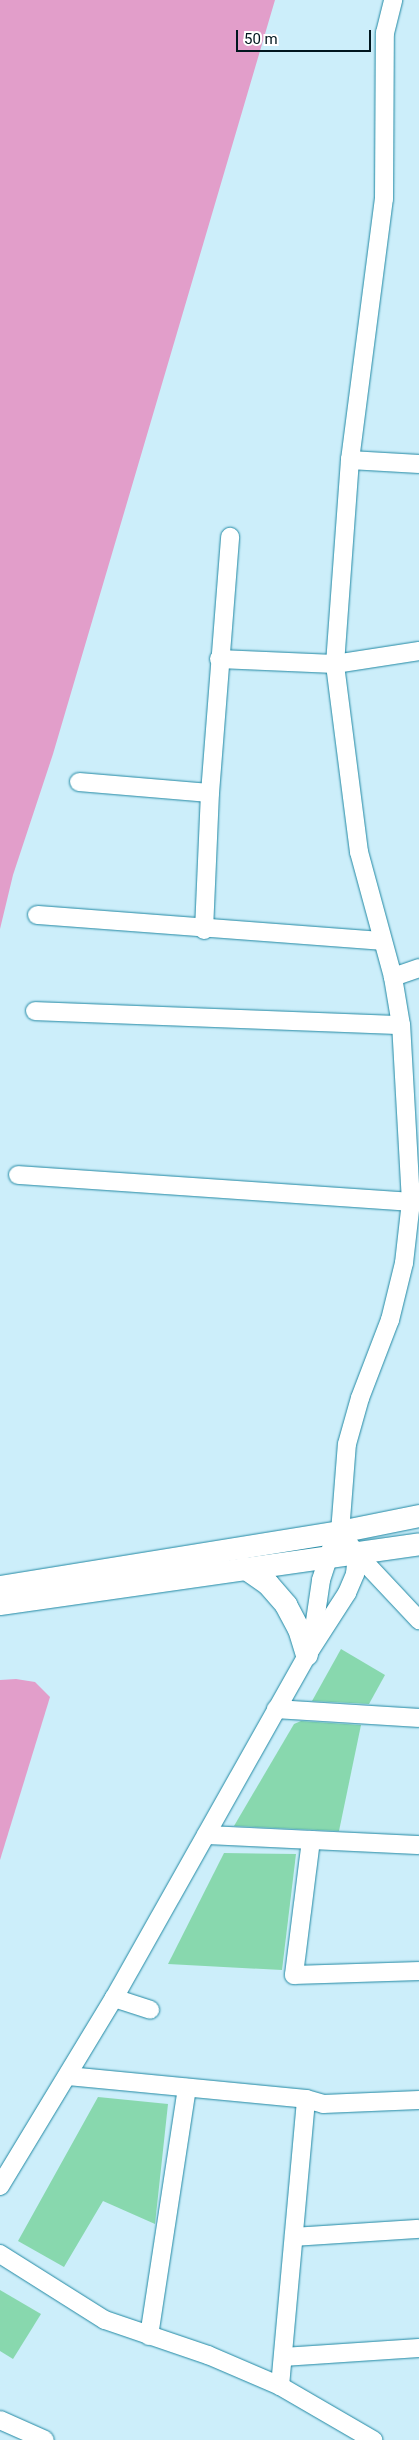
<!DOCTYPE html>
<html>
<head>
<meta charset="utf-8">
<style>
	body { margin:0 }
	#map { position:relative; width:419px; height:2440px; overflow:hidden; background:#cceefa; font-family:Roboto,sans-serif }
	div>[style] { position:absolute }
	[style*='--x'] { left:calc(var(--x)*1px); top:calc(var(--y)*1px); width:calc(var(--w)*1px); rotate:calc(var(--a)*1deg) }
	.water>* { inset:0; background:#e29eca }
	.building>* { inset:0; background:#88d8ae }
	.roads { filter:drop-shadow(0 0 1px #2188a3) drop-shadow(0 0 1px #2188a3) }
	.minor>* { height:18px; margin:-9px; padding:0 9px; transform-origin:9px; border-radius:9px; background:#fff }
	.major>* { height:22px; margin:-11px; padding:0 11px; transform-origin:11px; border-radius:11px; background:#fff }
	span { translate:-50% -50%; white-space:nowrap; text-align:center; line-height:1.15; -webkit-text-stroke:5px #fff; paint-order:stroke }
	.scale { position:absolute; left:236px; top:30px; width:135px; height:22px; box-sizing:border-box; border:2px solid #00161e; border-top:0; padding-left:6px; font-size:15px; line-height:18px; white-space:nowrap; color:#00161e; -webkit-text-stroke:4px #fff; paint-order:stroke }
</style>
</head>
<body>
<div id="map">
	<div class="water">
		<i style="clip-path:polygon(0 0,275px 0,53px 754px,13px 875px,0 929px)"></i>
		<i style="clip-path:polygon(16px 1679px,35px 1682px,50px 1697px,0 1860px,0 1680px)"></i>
	</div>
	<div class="building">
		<i style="clip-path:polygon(341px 1649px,385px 1675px,369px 1704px,312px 1701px)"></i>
		<i style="clip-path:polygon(301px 1721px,361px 1725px,339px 1831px,234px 1826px,294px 1724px)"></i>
		<i style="clip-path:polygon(224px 1853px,296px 1854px,282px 1970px,168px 1964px)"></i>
		<i style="clip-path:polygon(98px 2097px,168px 2104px,155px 2224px,103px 2201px,64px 2267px,18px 2241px)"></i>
		<i style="clip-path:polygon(0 2290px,41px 2314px,13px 2359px,0 2351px)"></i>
	</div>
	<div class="roads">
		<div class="minor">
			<i style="--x:350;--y:460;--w:69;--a:3.3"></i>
			<i style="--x:219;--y:659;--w:116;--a:2.5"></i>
			<i style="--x:335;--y:664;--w:85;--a:-8.8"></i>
			<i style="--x:79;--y:782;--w:131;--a:4.8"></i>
			<i style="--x:37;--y:915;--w:346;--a:4.3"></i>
			<i style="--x:204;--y:930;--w:137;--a:-87.5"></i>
			<i style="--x:210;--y:793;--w:257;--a:-85.5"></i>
			<i style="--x:393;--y:977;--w:28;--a:-19"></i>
			<i style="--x:35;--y:1011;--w:366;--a:2.2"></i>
			<i style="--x:18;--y:1175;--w:394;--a:3.9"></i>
			<i style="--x:357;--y:1554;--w:91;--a:46.8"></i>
			<i style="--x:311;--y:1648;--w:69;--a:-81.6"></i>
			<i style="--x:321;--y:1580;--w:33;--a:-72"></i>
			<i style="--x:331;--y:1549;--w:19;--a:-62"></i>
			<i style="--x:340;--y:1532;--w:88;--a:-85.5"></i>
			<i style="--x:347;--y:1444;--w:48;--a:-74.2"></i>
			<i style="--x:360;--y:1398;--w:84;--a:-69"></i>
			<i style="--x:390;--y:1320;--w:59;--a:-76.2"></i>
			<i style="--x:404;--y:1263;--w:61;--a:-83.5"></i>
			<i style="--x:411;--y:1202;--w:177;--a:-93.2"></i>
			<i style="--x:401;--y:1025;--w:49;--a:-99.5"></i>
			<i style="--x:393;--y:977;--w:130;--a:-105.2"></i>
			<i style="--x:359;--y:852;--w:190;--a:-97.3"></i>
			<i style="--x:335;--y:664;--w:205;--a:-85.8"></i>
			<i style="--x:350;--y:460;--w:263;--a:-82.6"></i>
			<i style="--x:384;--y:199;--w:166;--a:-89.7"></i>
			<i style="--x:385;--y:33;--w:34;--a:-76"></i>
			<i style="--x:276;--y:1709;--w:143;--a:3.6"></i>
			<i style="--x:206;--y:1835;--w:213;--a:2.7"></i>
			<i style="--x:311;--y:1840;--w:136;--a:97.2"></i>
			<i style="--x:294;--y:1975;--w:125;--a:-1.8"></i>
			<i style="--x:114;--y:1998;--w:38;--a:18"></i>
			<i style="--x:68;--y:2076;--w:239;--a:5.5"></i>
			<i style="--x:306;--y:2099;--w:18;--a:16"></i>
			<i style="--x:323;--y:2104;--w:96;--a:-2.4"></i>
			<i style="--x:0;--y:2186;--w:220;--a:-58.8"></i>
			<i style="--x:114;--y:1998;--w:394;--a:-60.6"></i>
			<i style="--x:307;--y:1655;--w:74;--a:-57.2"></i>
			<i style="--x:347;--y:1593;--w:21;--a:-67"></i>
			<i style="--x:355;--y:1574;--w:20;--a:-84"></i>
			<i style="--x:357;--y:1554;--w:28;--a:-128"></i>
			<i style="--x:294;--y:2237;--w:125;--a:-3.7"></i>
			<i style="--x:0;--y:2254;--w:124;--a:32.2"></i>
			<i style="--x:105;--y:2320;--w:109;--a:18.8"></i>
			<i style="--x:208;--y:2355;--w:78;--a:23.3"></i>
			<i style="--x:280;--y:2386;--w:108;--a:30.1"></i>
			<i style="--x:149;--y:2336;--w:251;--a:-81.3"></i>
			<i style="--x:283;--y:2357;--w:136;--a:-3.8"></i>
			<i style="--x:280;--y:2386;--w:288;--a:-84.8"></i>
			<i style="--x:0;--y:2420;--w:49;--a:24"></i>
		</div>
		<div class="major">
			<i style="--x:245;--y:1568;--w:28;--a:35"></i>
			<i style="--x:268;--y:1584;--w:28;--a:49"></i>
			<i style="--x:286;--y:1605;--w:27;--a:62"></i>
			<i style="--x:299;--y:1629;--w:27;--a:73"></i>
			<i style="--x:0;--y:1587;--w:344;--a:-9.2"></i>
			<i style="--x:340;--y:1532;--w:81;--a:-11.4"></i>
			<i style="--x:0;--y:1604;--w:423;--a:-8.1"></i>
		</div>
	</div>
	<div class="scale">50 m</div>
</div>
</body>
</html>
